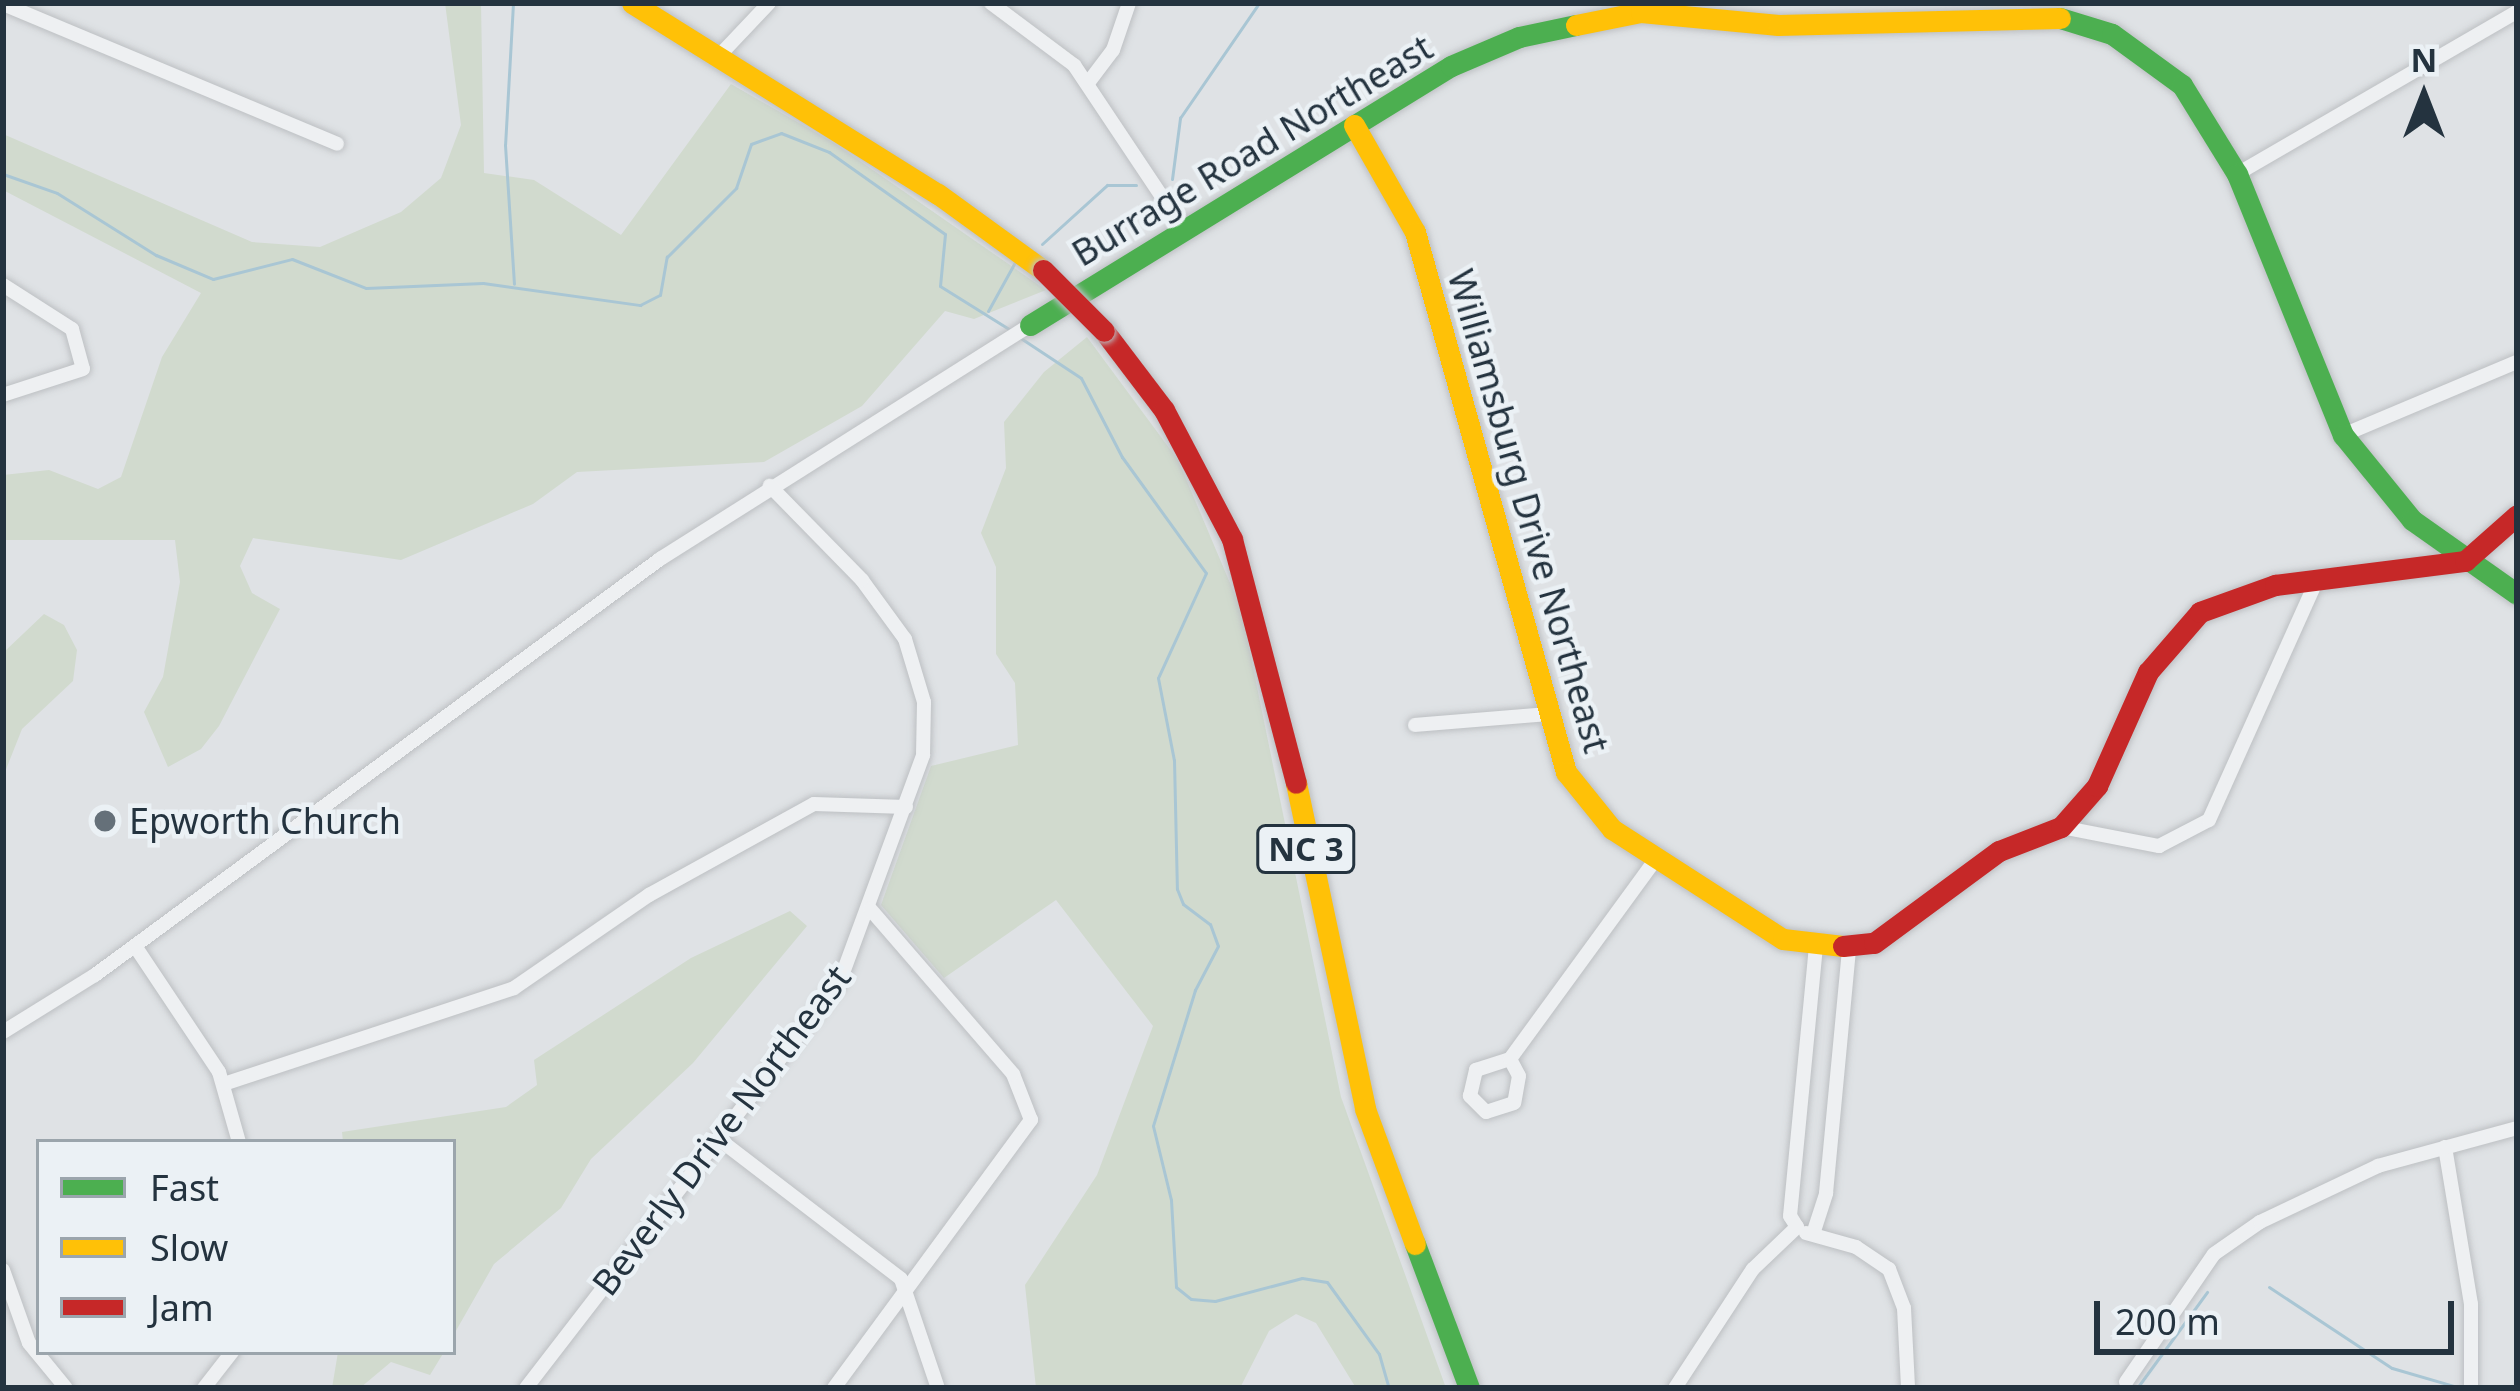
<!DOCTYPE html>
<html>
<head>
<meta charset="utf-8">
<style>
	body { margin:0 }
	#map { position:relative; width:2520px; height:1391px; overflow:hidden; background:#dfe2e5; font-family:"Noto Sans",sans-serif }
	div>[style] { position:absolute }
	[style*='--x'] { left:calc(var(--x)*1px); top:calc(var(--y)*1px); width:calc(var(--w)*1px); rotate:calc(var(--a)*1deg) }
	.green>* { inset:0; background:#d1dace }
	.stream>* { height:3px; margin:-1.5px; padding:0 1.5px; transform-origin:1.5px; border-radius:1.5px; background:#a9c6d4 }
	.roads { filter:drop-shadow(0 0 3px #bdc0c3) drop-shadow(0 0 3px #bdc0c3) }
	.street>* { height:14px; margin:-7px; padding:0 7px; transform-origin:7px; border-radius:7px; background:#eef0f2 }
	.fast>* { height:21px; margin:-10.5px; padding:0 10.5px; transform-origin:10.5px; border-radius:10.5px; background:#4caf50 }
	.slow>* { height:21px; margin:-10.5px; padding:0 10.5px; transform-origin:10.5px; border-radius:10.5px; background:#ffc107 }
	.jam>* { height:21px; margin:-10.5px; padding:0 10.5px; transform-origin:10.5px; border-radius:10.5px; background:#c62828 }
	.bridges { filter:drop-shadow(0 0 3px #bbbfc3) drop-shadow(0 0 3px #bbbfc3) }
	.jam-bridge>* { height:21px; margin:-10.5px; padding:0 10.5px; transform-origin:10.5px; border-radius:10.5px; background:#c62828 }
	.dots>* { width:33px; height:33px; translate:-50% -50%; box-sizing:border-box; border:6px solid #ebf1f5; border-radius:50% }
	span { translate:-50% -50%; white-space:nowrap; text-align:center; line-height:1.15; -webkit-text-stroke:9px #ebf1f5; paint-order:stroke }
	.shield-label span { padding:3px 9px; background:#ebf1f5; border:3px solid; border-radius:9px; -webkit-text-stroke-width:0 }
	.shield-label { font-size:33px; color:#24333f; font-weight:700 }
	.street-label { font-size:36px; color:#24333f }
	.poi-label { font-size:36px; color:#24333f }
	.left { translate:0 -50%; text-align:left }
	.frame { position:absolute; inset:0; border:6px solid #24333f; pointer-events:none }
	.legend { position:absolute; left:36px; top:1139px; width:420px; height:216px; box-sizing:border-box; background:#ebf1f5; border:3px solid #9ba5ac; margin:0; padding:15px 21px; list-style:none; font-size:36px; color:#24333f }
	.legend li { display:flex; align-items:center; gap:24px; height:60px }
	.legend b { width:60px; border:3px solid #9ba5ac }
	.north { position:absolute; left:2364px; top:36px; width:120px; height:120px; -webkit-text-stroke:9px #ebf1f5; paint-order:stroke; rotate:0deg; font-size:33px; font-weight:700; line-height:48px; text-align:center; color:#24333f }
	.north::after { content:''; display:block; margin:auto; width:42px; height:54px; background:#24333f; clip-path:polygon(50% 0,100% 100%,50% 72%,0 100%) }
	.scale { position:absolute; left:2094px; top:1301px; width:360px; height:54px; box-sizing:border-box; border:6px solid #24333f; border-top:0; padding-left:15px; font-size:36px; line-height:42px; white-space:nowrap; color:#24333f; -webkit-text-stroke:9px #ebf1f5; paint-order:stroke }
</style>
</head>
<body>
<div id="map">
	<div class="green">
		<i style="clip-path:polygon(445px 3px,481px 3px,484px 173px,534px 180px,621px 235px,731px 84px,834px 143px,1046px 290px,974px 319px,945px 311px,862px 406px,764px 462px,577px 472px,533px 504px,401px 560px,253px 538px,240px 566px,252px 593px,280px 609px,219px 726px,201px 749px,168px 767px,144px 712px,163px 677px,180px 582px,175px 540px,3px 540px,3px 475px,49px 470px,98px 489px,121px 477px,162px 357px,201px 293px,3px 190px,3px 134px,252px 242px,320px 247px,401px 212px,441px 178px,461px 125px)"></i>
		<i style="clip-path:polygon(1087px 337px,1178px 460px,1241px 609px,1341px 1097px,1446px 1388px,1356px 1388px,1316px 1323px,1296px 1314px,1269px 1331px,1240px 1388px,1036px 1388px,1025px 1285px,1097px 1175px,1153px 1026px,1056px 900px,944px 978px,881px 905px,931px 766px,1018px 745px,1015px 683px,996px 654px,996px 567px,981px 533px,1006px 468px,1004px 422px,1044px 372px)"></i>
		<i style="clip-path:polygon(44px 614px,64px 625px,77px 650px,73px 681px,22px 729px,3px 777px,4px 652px)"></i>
		<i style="clip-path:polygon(790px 911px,807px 926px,693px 1063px,591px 1159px,561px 1208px,494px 1264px,453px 1336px,453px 1142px,343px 1142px,342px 1132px,506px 1107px,537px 1085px,534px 1060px,691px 958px)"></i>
		<i style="clip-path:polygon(338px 1352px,444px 1352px,430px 1375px,391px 1362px,360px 1388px,332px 1388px)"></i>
	</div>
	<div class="stream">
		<i style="--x:513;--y:3;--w:142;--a:93.2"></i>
		<i style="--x:505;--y:145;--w:139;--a:86.3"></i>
		<i style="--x:3;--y:174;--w:57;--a:19.4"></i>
		<i style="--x:57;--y:193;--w:117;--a:32.1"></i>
		<i style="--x:156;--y:255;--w:62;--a:22.8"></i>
		<i style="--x:213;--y:279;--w:81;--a:-14.2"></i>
		<i style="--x:292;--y:259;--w:79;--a:21.4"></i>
		<i style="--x:366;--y:288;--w:117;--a:-2.4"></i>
		<i style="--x:483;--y:283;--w:159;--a:8"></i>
		<i style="--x:640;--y:305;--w:22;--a:-27"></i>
		<i style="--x:660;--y:295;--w:39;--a:-80"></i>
		<i style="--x:667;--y:257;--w:98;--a:-45"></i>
		<i style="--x:736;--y:188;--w:46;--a:-71.2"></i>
		<i style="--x:751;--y:144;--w:32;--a:-20"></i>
		<i style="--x:781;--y:133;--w:52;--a:21.6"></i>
		<i style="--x:829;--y:152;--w:142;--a:35.3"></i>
		<i style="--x:945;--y:234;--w:52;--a:95.5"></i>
		<i style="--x:940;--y:286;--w:85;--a:32"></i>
		<i style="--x:1172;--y:179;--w:62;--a:-82.5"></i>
		<i style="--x:1180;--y:118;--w:140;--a:-55.5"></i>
		<i style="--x:1042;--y:244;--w:88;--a:-42.2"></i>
		<i style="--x:1107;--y:185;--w:29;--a:0"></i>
		<i style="--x:988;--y:311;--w:56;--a:-61.1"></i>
		<i style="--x:1019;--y:337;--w:74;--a:33.5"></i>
		<i style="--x:1081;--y:378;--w:89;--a:62.6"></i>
		<i style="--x:1122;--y:457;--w:143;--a:54.1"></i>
		<i style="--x:1206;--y:573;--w:115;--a:114.6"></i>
		<i style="--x:1158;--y:678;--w:84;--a:79"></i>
		<i style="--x:1174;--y:760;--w:129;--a:88.7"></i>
		<i style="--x:1177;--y:889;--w:16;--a:68"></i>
		<i style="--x:1183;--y:904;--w:34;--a:37"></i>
		<i style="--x:1210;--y:924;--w:23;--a:70"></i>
		<i style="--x:1218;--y:946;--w:50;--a:117.6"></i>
		<i style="--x:1195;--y:990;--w:142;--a:107.2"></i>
		<i style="--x:1153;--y:1126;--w:76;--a:76.3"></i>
		<i style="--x:1171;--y:1200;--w:87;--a:86.7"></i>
		<i style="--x:1176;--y:1287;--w:19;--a:39"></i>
		<i style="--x:1191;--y:1299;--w:24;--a:5"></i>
		<i style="--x:1215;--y:1301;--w:90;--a:-14.8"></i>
		<i style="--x:1302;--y:1278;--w:25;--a:9"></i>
		<i style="--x:1327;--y:1282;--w:89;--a:54.2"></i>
		<i style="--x:1379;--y:1354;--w:35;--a:74"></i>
		<i style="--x:2269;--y:1287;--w:147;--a:33.4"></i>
		<i style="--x:2392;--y:1368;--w:72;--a:16.2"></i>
		<i style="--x:2137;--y:1388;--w:119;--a:-53.9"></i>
	</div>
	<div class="roads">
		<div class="street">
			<i style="--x:991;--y:3;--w:104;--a:36.8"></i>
			<i style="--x:1074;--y:65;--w:198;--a:56.3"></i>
			<i style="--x:3;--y:4;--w:362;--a:22.7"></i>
			<i style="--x:718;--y:57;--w:74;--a:-46.6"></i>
			<i style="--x:1088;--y:83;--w:41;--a:-52.9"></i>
			<i style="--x:1113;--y:50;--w:50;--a:-71.2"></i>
			<i style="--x:2237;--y:174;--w:323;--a:-30.1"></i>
			<i style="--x:3;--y:285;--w:82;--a:32.5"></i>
			<i style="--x:72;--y:329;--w:41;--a:74.6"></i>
			<i style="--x:83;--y:369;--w:84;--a:162"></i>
			<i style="--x:2343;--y:435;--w:189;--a:-22.8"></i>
			<i style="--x:1415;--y:725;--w:133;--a:-4.7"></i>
			<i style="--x:2061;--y:827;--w:100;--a:11"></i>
			<i style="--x:2159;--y:846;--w:56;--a:-27.5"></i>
			<i style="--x:2209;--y:820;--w:265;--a:-65.8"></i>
			<i style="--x:135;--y:946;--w:151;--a:56.3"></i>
			<i style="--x:219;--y:1072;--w:73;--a:74.1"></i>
			<i style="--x:3;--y:1032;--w:108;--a:-31.8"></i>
			<i style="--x:95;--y:975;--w:702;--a:-36.36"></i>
			<i style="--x:660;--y:559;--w:438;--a:-32.3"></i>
			<i style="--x:1510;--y:1059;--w:19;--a:62"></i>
			<i style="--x:1519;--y:1076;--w:27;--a:100"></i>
			<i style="--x:1514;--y:1103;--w:29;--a:162"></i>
			<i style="--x:1486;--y:1112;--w:23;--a:-135"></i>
			<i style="--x:1470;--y:1096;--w:27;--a:-77"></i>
			<i style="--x:1476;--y:1070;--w:36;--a:-18"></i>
			<i style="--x:1510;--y:1059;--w:246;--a:-53.9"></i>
			<i style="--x:224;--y:1084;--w:305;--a:-18.3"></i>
			<i style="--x:514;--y:988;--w:164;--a:-34.6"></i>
			<i style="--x:649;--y:895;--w:188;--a:-28.9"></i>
			<i style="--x:814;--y:804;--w:92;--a:1.9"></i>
			<i style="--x:720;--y:1140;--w:228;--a:37.5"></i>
			<i style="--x:901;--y:1279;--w:115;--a:71.3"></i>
			<i style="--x:2445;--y:1147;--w:159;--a:80.6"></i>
			<i style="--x:2471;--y:1304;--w:84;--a:90"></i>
			<i style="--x:1797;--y:1227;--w:13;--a:-122"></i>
			<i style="--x:1790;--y:1216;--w:269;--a:-84.5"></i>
			<i style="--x:1814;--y:1231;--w:40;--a:-72"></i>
			<i style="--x:1826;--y:1193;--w:245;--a:-84.6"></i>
			<i style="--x:1806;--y:1233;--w:52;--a:15.6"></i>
			<i style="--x:1856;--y:1247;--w:40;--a:34"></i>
			<i style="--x:1889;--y:1269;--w:42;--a:69"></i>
			<i style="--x:1904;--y:1308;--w:80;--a:87.1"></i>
			<i style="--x:3;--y:1270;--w:77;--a:70.4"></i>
			<i style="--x:29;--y:1343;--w:58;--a:50.6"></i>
			<i style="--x:2126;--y:1382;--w:155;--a:-55.5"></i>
			<i style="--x:2214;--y:1254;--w:56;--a:-34.8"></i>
			<i style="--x:2260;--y:1222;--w:131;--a:-25.4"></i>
			<i style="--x:2378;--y:1166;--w:144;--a:-15.3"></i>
			<i style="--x:204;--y:1388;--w:46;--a:-52.1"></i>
			<i style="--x:526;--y:1388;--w:514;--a:-52.35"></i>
			<i style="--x:840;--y:981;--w:241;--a:-69.8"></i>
			<i style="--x:923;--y:755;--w:53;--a:-88.9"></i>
			<i style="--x:924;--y:702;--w:66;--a:-106.8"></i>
			<i style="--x:905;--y:639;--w:73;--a:-126.1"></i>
			<i style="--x:862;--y:580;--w:132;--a:-134.4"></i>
			<i style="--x:834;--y:1388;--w:333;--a:-53.7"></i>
			<i style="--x:1031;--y:1120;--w:49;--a:-111.4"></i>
			<i style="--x:1013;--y:1074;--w:218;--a:-130.9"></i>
			<i style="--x:1675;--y:1388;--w:142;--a:-56.8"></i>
			<i style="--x:1753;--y:1269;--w:61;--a:-43.7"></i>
		</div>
		<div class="fast">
			<i style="--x:2060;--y:18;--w:54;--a:17.1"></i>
			<i style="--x:2112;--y:34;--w:87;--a:36.1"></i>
			<i style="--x:2182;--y:85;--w:105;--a:58.3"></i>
			<i style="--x:2237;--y:174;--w:282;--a:67.9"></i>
			<i style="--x:2343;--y:435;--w:109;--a:50.9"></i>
			<i style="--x:2412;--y:520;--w:128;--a:35.2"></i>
			<i style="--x:1030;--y:325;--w:494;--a:-31.6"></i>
			<i style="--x:1451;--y:66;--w:74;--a:-23.1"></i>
			<i style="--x:1519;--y:37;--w:58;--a:-11.9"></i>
			<i style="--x:1415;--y:1244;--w:154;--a:69.4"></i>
		</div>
		<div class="slow">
			<i style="--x:632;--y:3;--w:361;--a:32"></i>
			<i style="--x:938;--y:194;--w:130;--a:35.9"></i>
			<i style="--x:1576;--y:25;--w:66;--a:-11.3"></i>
			<i style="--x:1641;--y:12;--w:138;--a:5.4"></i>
			<i style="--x:1778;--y:25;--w:282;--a:-1.4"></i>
			<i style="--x:1354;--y:125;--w:123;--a:60.3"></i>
			<i style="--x:1415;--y:232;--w:561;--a:74.38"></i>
			<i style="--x:1566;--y:772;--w:73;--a:51.1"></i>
			<i style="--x:1612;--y:829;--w:203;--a:32.8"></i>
			<i style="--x:1783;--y:939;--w:60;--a:6.7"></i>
			<i style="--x:1296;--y:783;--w:333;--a:78"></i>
			<i style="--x:1365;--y:1109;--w:144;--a:69.7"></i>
		</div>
		<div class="jam">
			<i style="--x:1104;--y:331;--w:99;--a:52.8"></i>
			<i style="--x:1164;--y:410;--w:146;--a:62.2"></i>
			<i style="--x:1232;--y:539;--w:252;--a:75.3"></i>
			<i style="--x:1843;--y:946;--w:31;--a:-6"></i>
			<i style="--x:1874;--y:943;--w:155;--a:-36.4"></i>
			<i style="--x:1999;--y:851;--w:66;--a:-21.2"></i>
			<i style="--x:2061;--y:827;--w:55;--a:-48.7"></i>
			<i style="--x:2097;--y:786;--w:125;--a:-65.9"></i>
			<i style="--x:2148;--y:672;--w:79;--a:-49.1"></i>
			<i style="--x:2200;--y:612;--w:80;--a:-19.8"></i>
			<i style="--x:2275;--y:585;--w:192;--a:-7.2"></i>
			<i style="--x:2465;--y:561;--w:69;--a:-41.5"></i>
		</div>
	</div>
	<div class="bridges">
		<div class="jam-bridge">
			<i style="--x:1043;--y:270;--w:86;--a:45"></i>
		</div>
	</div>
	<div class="dots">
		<i style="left:105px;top:821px;background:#657079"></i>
	</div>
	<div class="shield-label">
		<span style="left:1306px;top:849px">NC 3</span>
	</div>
	<div class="street-label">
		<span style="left:1252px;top:150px;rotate:-31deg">Burrage Road Northeast</span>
		<span style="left:1529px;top:511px;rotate:74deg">Williamsburg Drive Northeast</span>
		<span style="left:721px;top:1130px;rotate:-53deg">Beverly Drive Northeast</span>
	</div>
	<div class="poi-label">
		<span class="left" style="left:129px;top:821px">Epworth Church</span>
	</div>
	<div class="frame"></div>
	<ul class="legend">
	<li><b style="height:15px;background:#4caf50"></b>Fast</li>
	<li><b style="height:15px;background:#ffc107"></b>Slow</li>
	<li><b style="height:15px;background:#c62828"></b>Jam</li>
	</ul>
	<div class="north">N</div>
	<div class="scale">200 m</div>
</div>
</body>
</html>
